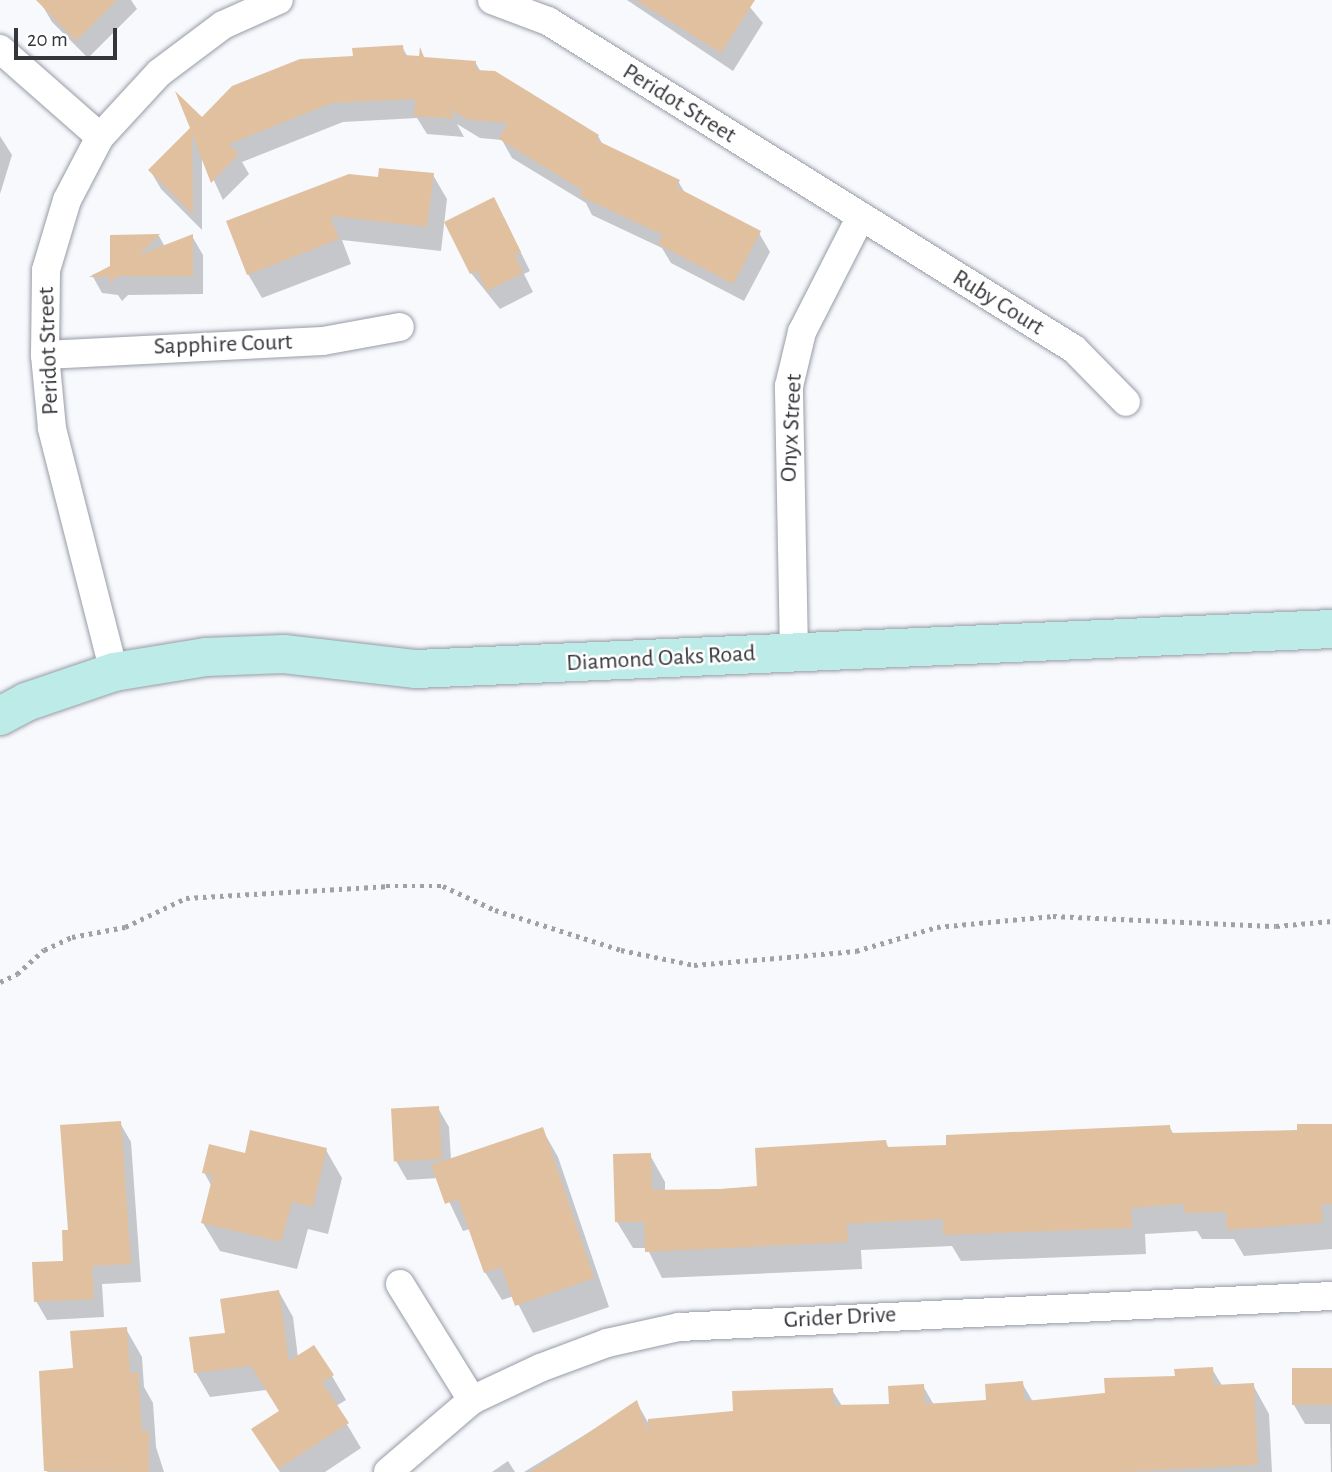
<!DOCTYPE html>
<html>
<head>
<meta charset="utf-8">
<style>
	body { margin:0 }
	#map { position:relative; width:1332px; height:1472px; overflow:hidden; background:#f7f9fd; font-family:"Alegreya Sans",sans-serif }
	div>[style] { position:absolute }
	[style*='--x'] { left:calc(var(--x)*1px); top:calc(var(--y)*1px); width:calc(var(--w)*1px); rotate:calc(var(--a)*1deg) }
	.shadow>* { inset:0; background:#0003 }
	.building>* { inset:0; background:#e0c09f; transform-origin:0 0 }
	.path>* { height:4.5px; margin-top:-2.25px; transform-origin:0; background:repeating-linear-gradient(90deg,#9fa1a5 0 3.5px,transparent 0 8.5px) }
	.roads { filter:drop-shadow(0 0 2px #979ca5) drop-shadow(0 0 2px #979ca5) }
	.street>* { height:28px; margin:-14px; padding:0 14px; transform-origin:14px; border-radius:14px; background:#fff }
	.secondary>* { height:38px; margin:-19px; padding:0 19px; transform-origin:19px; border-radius:19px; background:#bcebe8 }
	span { translate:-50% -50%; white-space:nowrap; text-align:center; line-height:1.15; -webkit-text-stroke:5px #fff; paint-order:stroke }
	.street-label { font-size:24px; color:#34363a }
	.scale { position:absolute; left:14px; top:28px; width:103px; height:32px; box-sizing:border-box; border:4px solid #34363a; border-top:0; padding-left:9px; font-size:21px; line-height:24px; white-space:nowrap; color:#34363a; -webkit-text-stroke:5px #fff; paint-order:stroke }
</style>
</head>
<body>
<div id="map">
	<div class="shadow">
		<i style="clip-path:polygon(44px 0,131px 0,137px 9px,88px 58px,52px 22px,41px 3px)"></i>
		<i style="clip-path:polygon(627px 0,744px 0,763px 23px,733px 71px)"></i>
		<i style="clip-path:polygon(402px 47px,408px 57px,475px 62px,481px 72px,598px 136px,603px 145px,678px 181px,685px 193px,759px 233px,770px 252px,744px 301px,671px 263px,662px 248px,592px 215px,586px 203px,512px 158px,502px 140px,480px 138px,457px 124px,464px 137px,427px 134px,417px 118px,343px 122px,242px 162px,249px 174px,223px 200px,202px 155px,202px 230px,161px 189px,150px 170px,202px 119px,355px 57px)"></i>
		<i style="clip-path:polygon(0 136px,12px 155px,0 194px)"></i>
		<i style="clip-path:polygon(433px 175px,447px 199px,441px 251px,342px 240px,351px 264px,262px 298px,248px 274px,380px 179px)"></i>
		<i style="clip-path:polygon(504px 218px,530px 271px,524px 274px,533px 292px,500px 309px,471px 273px)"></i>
		<i style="clip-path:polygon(111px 236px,159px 236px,165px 247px,192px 236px,203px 255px,203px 294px,128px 295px,122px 301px,118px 295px,102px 293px,92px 275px,112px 267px)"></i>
		<i style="clip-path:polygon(438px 1108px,449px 1127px,451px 1160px,542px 1129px,558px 1157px,609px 1307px,533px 1333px,514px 1296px,502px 1300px,485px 1272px,470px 1229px,463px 1231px,438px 1178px,407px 1180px,396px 1161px,393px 1110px)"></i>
		<i style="clip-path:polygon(120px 1123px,131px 1142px,141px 1282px,102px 1284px,104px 1317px,47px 1320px,36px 1301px,65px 1262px,70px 1231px)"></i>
		<i style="clip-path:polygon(1332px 1125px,1332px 1249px,1244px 1256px,1234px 1239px,1202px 1239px,1197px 1231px,1145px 1234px,1146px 1254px,961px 1261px,952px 1246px,861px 1250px,862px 1269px,662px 1278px,647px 1248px,633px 1248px,617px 1222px,650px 1155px,665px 1182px,665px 1192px,759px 1187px,886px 1142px,889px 1149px,948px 1147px,1169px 1126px,1174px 1135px,1299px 1132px)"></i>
		<i style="clip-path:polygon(326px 1150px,342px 1178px,328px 1234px,308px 1229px,297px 1269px,220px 1251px,203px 1223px,212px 1187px,204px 1172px,246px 1156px)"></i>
		<i style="clip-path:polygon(279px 1292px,293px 1317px,298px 1358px,332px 1376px,346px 1400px,336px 1406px,361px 1448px,325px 1472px,280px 1472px,268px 1454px,281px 1412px,266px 1390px,210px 1397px,196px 1373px,191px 1339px,227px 1334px)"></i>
		<i style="clip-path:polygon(126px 1329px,142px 1357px,144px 1387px,153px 1403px,156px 1447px,164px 1472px,47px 1472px,75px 1370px)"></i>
		<i style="clip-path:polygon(1212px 1369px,1223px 1387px,1253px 1385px,1269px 1414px,1272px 1472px,524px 1472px,637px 1403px,650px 1426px,735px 1413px,832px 1390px,842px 1406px,891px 1406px,923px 1386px,934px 1405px,988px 1402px,1022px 1383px,1033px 1402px,1107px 1394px)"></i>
		<i style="clip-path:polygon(1332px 1370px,1332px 1472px,1331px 1472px,1330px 1424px,1305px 1424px,1294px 1405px)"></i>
		<i style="clip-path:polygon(508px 1461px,515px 1472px,492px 1472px)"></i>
	</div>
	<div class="building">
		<i style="clip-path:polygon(36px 0,117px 0,76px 41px)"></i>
		<i style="clip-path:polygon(636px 0,755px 0,721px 53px)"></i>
		<i style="clip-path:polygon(403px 45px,404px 55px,419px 56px,420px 47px,424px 57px,476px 61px,476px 70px,495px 71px,599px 135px,596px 140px,680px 180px,676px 187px,761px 231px,733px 284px,658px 244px,663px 235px,580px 196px,582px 190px,499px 139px,508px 123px,468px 120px,450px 109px,455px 119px,414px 116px,415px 99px,332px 103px,229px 144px,239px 154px,211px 183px,192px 134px,193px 214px,148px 170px,190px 128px,175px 91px,202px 117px,232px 86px,300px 59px,353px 56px,352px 48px)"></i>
		<i style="clip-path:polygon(379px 168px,434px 173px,427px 227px,330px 216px,339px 239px,247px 275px,226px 221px,349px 174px,378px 177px)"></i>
		<i style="clip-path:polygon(494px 197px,521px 252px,515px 255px,523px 273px,487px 291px,477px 271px,470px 274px,444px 222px)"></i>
		<i style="clip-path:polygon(160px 234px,139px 255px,193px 234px,193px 276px,117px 276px,110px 284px,110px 277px,89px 277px,110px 266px,110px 235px)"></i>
		<i style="left:439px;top:1106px;width:53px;height:48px;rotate:87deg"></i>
		<i style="clip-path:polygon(121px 1121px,131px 1264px,92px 1266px,94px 1299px,34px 1302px,32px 1262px,63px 1261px,62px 1230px,68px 1230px,60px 1125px)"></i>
		<i style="clip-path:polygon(1297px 1124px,1332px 1124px,1332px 1204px,1322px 1204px,1322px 1223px,1227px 1230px,1226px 1212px,1185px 1213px,1184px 1204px,1131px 1208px,1132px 1228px,943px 1235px,943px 1219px,847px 1224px,848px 1242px,645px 1252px,644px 1222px,615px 1222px,613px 1154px,651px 1153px,652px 1190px,721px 1189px,757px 1186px,755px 1148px,886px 1140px,887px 1147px,946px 1145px,946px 1135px,1170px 1125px,1171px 1133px,1297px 1130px)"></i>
		<i style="clip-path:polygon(543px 1127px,594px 1278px,515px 1306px,501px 1267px,484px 1273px,458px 1199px,445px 1204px,431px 1165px)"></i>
		<i style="clip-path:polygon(250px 1130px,327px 1148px,313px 1207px,292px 1202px,281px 1242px,201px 1223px,213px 1175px,202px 1173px,209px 1144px,245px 1153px)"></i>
		<i style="clip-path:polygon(279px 1290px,289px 1361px,314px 1345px,334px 1375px,322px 1382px,349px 1423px,278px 1469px,251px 1429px,279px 1411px,251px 1366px,194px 1373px,189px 1337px,225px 1333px,220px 1299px)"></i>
		<i style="clip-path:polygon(127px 1327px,130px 1373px,138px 1372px,142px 1431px,149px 1431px,149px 1472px,44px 1471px,39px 1371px,73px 1368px,70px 1331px)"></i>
		<i style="clip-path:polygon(1213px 1367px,1214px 1385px,1254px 1383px,1258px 1465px,1121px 1472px,530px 1472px,637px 1400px,648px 1433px,648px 1419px,733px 1411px,732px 1391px,833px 1388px,834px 1405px,889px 1404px,888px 1386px,924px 1384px,925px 1404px,986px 1400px,985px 1384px,1023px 1381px,1025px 1401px,1105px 1393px,1104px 1378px,1175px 1376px,1174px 1369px)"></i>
		<i style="left:1332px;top:1368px;width:37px;height:40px;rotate:90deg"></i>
	</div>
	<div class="path">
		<i style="--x:0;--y:982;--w:19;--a:-25"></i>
		<i style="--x:17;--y:974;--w:36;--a:-42"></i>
		<i style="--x:44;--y:950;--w:31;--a:-25"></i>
		<i style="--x:72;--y:937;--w:54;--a:-10.7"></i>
		<i style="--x:125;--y:927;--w:68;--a:-25.4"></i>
		<i style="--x:186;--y:898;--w:200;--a:-3.4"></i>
		<i style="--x:386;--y:886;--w:57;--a:0"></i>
		<i style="--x:443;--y:886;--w:57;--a:24.8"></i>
		<i style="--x:495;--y:910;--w:132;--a:17.6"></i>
		<i style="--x:621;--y:950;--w:75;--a:11.6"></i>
		<i style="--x:694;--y:965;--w:163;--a:-4.9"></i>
		<i style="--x:856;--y:951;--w:84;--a:-16.5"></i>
		<i style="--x:937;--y:927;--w:117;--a:-5.4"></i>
		<i style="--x:1053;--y:916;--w:223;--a:2.6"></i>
		<i style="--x:1276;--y:926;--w:56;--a:-5.1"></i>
	</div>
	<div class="roads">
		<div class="street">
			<i style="--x:492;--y:0;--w:60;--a:20.6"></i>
			<i style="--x:548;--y:21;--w:620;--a:31.95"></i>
			<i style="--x:1074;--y:349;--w:74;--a:45.5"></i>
			<i style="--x:0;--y:49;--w:133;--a:41.3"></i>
			<i style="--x:45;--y:355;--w:278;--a:-2.9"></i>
			<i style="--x:323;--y:341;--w:78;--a:-10.3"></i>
			<i style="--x:794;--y:652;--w:266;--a:-91.1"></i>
			<i style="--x:789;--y:386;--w:56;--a:-76.5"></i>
			<i style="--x:802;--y:332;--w:128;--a:-63"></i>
			<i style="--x:114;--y:672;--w:252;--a:-104.3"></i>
			<i style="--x:52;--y:428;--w:73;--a:-95.5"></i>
			<i style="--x:45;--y:355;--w:85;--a:-89.3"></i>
			<i style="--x:46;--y:270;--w:73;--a:-73.3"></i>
			<i style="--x:67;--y:200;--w:71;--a:-62.4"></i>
			<i style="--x:100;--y:137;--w:87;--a:-47.3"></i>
			<i style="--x:159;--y:73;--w:80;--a:-36.9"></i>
			<i style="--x:223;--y:25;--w:61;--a:-24.1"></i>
			<i style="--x:400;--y:1284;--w:137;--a:58.2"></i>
			<i style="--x:388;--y:1472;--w:111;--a:-40.6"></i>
			<i style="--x:472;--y:1400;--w:75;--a:-25.2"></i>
			<i style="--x:540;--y:1368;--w:72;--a:-20.5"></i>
			<i style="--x:607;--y:1343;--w:74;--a:-12.5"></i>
			<i style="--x:679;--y:1327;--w:654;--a:-2.72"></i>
		</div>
		<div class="secondary">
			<i style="--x:0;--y:716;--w:30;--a:-28"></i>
			<i style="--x:26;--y:702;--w:93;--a:-18.8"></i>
			<i style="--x:114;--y:672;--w:93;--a:-9.3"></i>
			<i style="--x:206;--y:657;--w:78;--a:-2.2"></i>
			<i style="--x:284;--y:654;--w:133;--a:6.5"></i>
			<i style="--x:416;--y:669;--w:917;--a:-2.5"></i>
		</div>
	</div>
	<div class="street-label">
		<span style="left:679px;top:104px;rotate:32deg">Peridot Street</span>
		<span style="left:998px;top:303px;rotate:32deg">Ruby Court</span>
		<span style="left:223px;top:345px;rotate:-2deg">Sapphire Court</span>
		<span style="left:49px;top:351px;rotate:-92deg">Peridot Street</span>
		<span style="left:792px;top:428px;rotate:-87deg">Onyx Street</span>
		<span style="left:661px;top:659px;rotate:-3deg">Diamond Oaks Road</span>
		<span style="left:840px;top:1318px;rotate:-3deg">Grider Drive</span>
	</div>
	<div class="scale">20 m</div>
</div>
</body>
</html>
